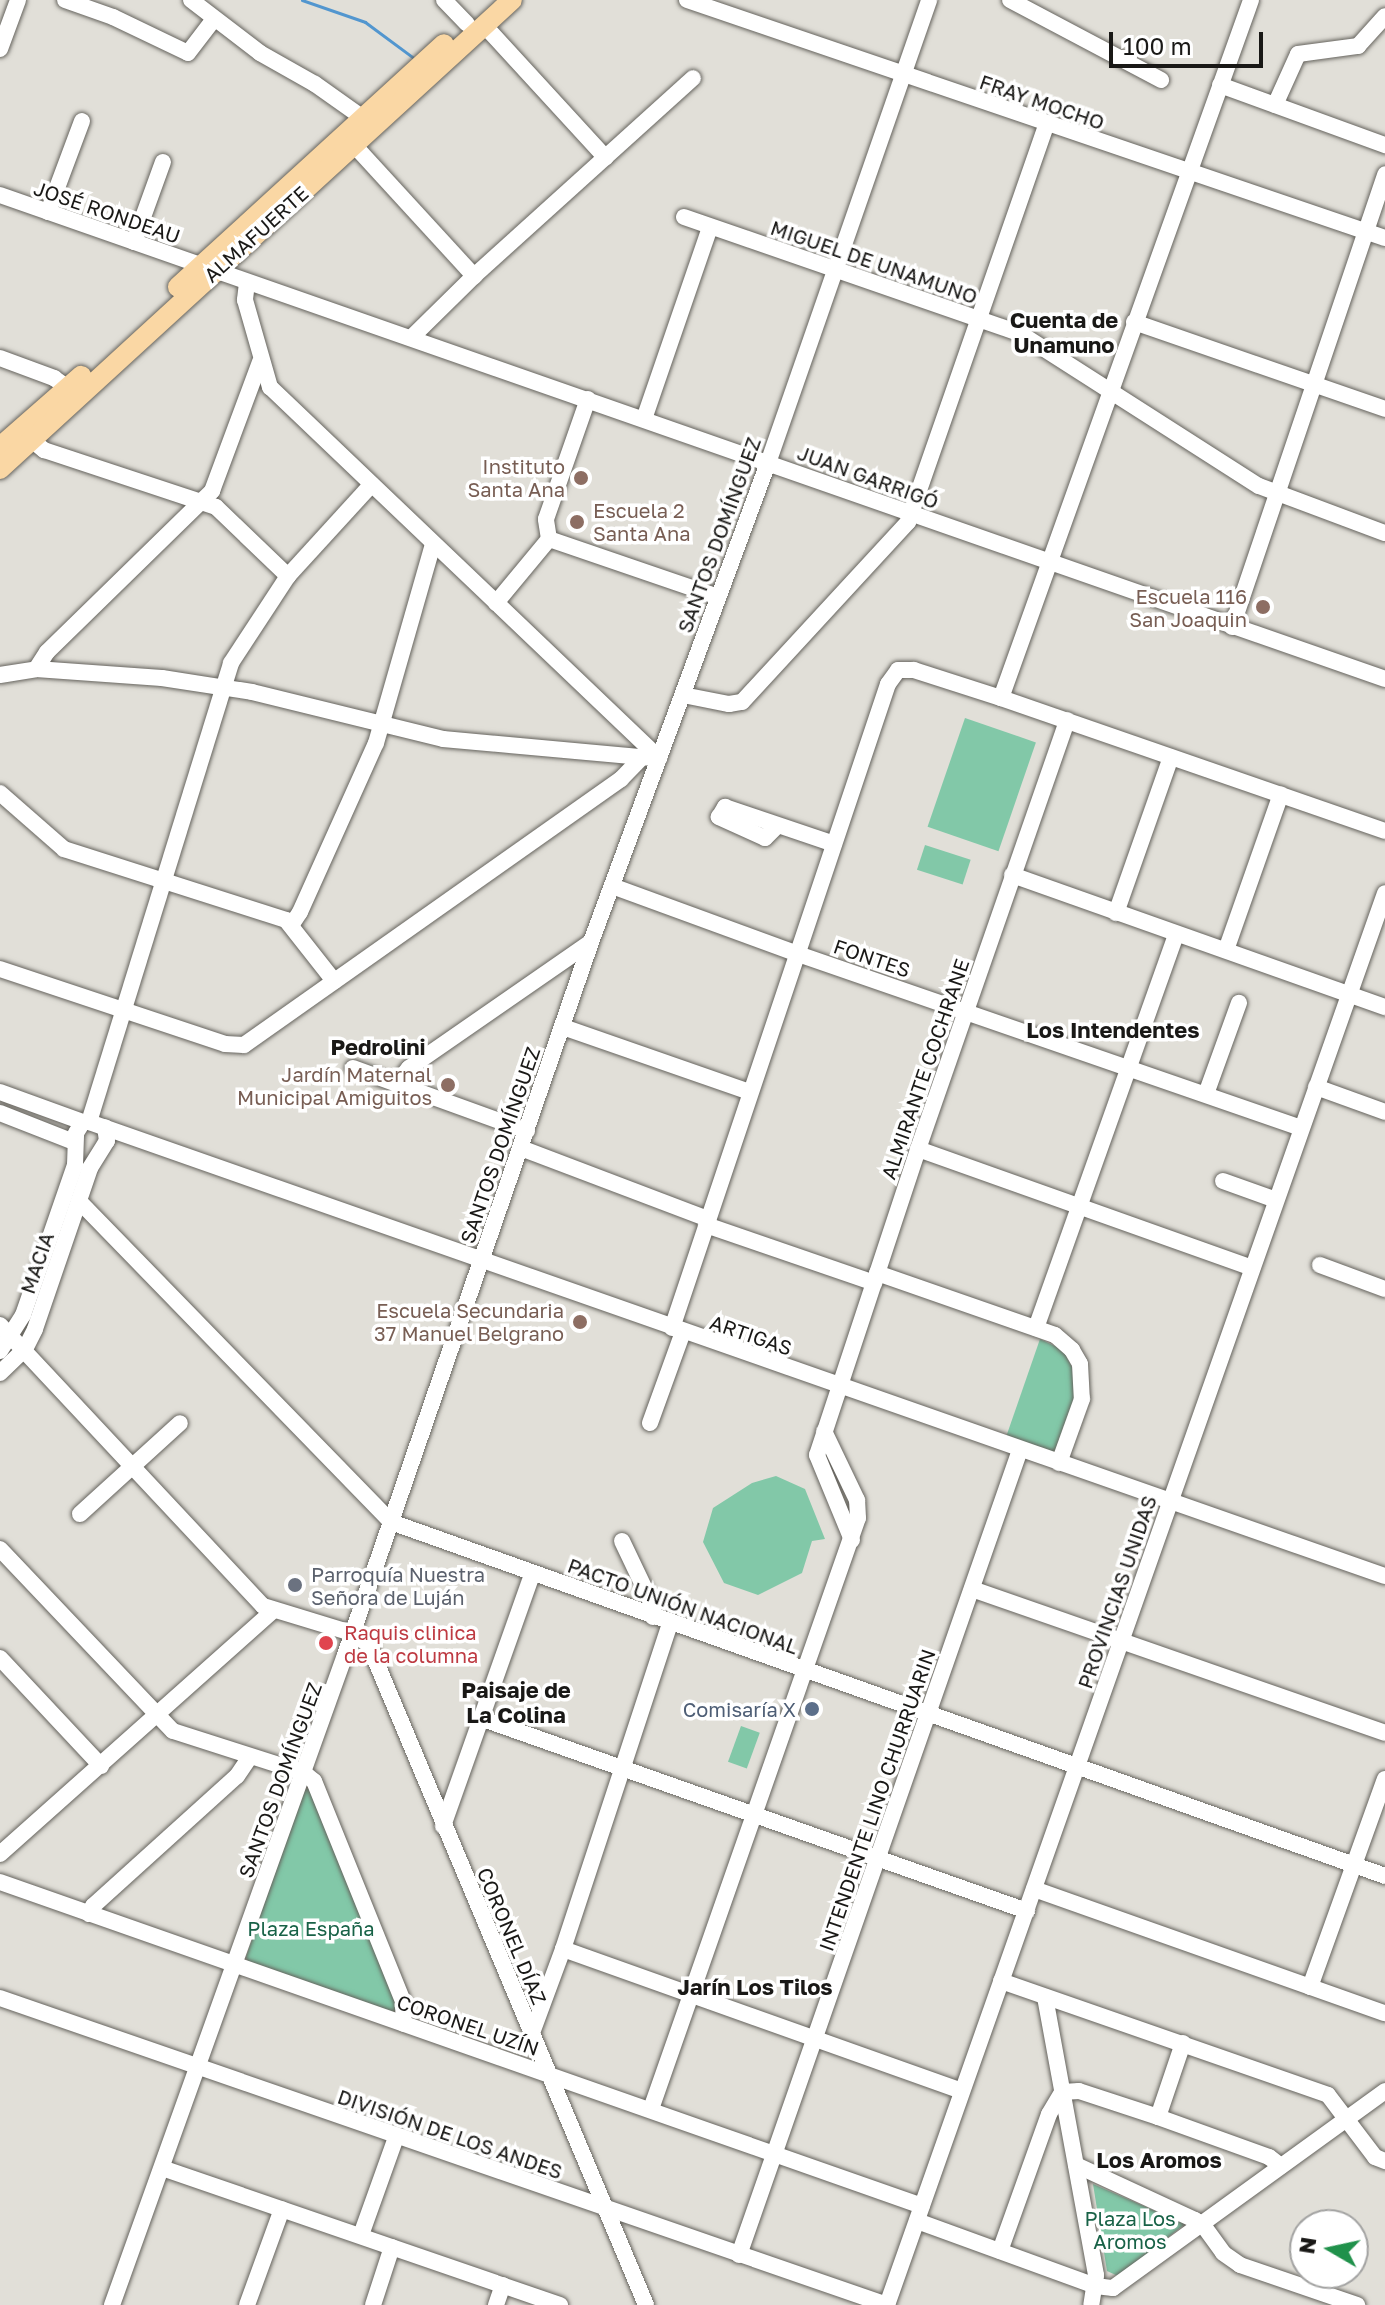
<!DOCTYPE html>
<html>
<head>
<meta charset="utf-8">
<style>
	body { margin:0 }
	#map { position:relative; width:1385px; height:2305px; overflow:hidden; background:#e1dfd8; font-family:"Golos Text",sans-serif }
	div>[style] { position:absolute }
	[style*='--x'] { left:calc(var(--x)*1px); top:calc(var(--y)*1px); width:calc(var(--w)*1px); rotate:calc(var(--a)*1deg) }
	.green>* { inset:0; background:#82c8a8; transform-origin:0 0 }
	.stream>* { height:3px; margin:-1.5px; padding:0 1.5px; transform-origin:1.5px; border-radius:1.5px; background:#5296cf }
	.roads { filter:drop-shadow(0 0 2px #65635d) drop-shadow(0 0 2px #65635d) }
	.minor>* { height:16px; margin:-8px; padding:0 8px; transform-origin:8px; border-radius:8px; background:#fff }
	.major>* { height:20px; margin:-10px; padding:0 10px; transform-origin:10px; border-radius:10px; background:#fad7a4 }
	.dots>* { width:22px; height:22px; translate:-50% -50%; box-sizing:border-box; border:4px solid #fff; border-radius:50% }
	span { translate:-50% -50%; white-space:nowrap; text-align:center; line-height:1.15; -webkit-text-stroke:7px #fff; paint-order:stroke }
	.street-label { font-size:20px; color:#191816 }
	.education-label { font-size:20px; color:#785e54 }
	.right { translate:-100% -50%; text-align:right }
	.left { translate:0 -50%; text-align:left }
	.worship-label { font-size:20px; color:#5b616d }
	.health-label { font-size:20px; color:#be3a42 }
	.service-label { font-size:20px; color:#4e5e75 }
	.park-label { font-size:20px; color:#186247 }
	.neighbourhood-label { font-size:22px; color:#191816; font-weight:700 }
	.north { position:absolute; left:1289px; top:2209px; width:80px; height:80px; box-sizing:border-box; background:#fff; border:2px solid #a3a3a2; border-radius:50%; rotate:279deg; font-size:22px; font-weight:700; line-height:32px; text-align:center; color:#191816 }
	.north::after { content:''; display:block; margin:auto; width:28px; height:36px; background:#20914b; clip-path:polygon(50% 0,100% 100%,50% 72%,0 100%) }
	.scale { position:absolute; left:1109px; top:32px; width:154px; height:36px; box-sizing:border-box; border:4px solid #191816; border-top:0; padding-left:10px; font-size:24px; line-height:28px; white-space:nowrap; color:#191816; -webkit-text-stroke:6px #fff; paint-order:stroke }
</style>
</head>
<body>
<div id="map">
	<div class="green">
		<i style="left:965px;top:718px;width:75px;height:115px;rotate:19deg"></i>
		<i style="left:925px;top:845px;width:48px;height:26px;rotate:18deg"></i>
		<i style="clip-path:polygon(1040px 1339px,1063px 1350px,1076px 1375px,1074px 1405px,1056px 1455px,1006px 1437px)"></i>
		<i style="clip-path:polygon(776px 1476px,805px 1489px,825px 1539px,812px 1541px,802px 1573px,758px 1595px,724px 1583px,703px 1542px,713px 1508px,752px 1483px)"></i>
		<i style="left:741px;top:1726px;width:20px;height:38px;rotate:20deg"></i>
		<i style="clip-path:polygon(304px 1789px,309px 1789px,398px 2006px,397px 2018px,248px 1963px,246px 1957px)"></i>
		<i style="clip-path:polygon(1093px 2184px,1185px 2224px,1118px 2276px,1107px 2271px)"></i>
	</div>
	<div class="stream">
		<i style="--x:302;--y:0;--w:67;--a:19.2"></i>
		<i style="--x:365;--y:22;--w:62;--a:36.5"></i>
	</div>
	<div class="roads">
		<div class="minor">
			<i style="--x:65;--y:0;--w:51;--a:19.5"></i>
			<i style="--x:113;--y:17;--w:83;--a:25.6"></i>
			<i style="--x:188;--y:53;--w:43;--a:-52.6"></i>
			<i style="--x:191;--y:0;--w:87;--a:37.5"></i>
			<i style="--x:260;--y:53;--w:63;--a:29.4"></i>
			<i style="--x:315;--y:84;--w:59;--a:35.3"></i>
			<i style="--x:444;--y:0;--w:33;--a:46"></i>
			<i style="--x:687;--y:0;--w:737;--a:18.83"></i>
			<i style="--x:1010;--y:0;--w:171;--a:27.9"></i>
			<i style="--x:484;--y:25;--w:180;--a:47.5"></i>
			<i style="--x:0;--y:49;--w:52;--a:-69.8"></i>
			<i style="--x:1220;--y:85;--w:176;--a:20"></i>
			<i style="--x:1275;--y:105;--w:56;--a:-65.7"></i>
			<i style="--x:1298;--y:54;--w:61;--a:-7.6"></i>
			<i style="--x:1358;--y:46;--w:40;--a:-48"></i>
			<i style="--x:354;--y:145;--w:178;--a:47.5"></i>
			<i style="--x:0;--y:195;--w:1467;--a:19.26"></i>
			<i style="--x:48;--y:212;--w:97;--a:-69.5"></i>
			<i style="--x:684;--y:217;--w:357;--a:19.1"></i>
			<i style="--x:1021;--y:334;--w:282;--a:32.6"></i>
			<i style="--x:1259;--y:486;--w:134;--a:20.5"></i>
			<i style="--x:134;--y:242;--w:85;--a:-70.1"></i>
			<i style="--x:247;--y:283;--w:17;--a:97"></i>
			<i style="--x:245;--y:300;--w:91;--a:74"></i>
			<i style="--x:270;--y:387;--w:538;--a:43.64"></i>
			<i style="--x:1134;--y:322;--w:266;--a:19.1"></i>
			<i style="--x:411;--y:338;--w:88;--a:-44.5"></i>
			<i style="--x:474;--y:276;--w:295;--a:-42.1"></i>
			<i style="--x:0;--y:358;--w:58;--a:20.3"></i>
			<i style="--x:54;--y:378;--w:17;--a:36"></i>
			<i style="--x:644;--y:419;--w:203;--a:-71"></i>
			<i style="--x:32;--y:440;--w:16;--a:40"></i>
			<i style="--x:44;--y:450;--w:181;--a:18.3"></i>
			<i style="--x:216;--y:507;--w:100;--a:43.8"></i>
			<i style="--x:549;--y:539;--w:179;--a:18.9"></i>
			<i style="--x:496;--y:603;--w:83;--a:-50.4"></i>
			<i style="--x:549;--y:539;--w:20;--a:-99"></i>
			<i style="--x:546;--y:519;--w:127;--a:-70.7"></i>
			<i style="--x:1232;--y:627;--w:478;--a:-71.3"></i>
			<i style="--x:36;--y:669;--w:20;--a:-57"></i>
			<i style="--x:47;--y:652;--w:231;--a:-44.3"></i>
			<i style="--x:212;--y:491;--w:138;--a:-69.6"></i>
			<i style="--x:0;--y:675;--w:36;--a:-9"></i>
			<i style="--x:36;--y:669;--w:126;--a:4.1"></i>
			<i style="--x:162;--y:678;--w:91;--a:8.8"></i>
			<i style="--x:252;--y:692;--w:197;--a:13.8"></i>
			<i style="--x:443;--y:739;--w:208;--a:5.2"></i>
			<i style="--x:683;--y:695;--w:47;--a:11.1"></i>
			<i style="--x:729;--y:704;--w:13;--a:-9"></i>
			<i style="--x:742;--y:702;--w:245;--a:-47.3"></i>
			<i style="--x:908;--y:522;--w:420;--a:-70.8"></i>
			<i style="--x:1001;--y:698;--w:741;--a:-70.29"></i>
			<i style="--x:0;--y:793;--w:85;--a:41.2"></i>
			<i style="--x:64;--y:849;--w:233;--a:17.7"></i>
			<i style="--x:286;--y:920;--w:78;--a:51.8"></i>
			<i style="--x:777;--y:826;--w:17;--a:135"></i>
			<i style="--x:765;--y:838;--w:51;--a:-155.5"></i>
			<i style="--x:719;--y:817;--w:12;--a:-59"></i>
			<i style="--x:725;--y:807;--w:115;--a:18.7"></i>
			<i style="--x:1012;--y:875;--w:396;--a:19.5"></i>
			<i style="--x:612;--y:886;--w:198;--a:20.1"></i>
			<i style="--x:798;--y:954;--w:532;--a:19.08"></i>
			<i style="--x:1116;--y:913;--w:165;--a:-70.6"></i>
			<i style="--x:292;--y:924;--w:14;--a:-56"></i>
			<i style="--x:300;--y:912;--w:185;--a:-65.8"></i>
			<i style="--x:376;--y:743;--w:207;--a:-74"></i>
			<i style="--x:1226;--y:950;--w:165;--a:-70.6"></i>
			<i style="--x:0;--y:969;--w:237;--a:18.4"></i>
			<i style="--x:225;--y:1044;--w:19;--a:3"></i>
			<i style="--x:244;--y:1045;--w:461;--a:-35.2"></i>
			<i style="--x:621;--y:779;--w:29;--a:-46"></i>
			<i style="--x:563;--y:1027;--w:198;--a:19.2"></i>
			<i style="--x:353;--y:1068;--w:185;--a:19.9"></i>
			<i style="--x:396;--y:1084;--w:21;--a:-51"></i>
			<i style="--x:409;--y:1068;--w:221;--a:-34.7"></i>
			<i style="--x:1316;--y:1087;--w:73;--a:19.9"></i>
			<i style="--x:0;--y:1092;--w:88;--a:19.9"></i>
			<i style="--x:1206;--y:1094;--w:97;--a:-70.1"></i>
			<i style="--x:0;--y:1113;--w:79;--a:21.4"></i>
			<i style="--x:89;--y:1122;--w:480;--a:-72.8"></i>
			<i style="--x:231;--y:663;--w:104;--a:-56.8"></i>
			<i style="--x:288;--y:576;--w:123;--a:-47.6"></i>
			<i style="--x:521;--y:1148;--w:200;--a:20.8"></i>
			<i style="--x:918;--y:1149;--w:355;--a:19.6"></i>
			<i style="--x:1223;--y:1181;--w:56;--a:19.7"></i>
			<i style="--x:79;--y:1201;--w:448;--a:45.8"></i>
			<i style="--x:391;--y:1522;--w:1055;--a:19.6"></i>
			<i style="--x:706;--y:1225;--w:178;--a:19"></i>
			<i style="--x:1320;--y:1265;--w:69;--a:20.3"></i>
			<i style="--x:877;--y:1273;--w:188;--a:19.2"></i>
			<i style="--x:1055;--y:1335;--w:23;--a:41"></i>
			<i style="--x:1072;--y:1350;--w:16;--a:60"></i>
			<i style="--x:1080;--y:1364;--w:35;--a:87"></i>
			<i style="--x:1082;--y:1399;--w:68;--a:109.8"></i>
			<i style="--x:0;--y:1325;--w:385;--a:46.9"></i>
			<i style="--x:263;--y:1606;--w:93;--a:16.9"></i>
			<i style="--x:352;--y:1633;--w:21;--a:35"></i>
			<i style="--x:369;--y:1645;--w:716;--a:67.23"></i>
			<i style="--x:672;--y:1328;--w:679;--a:-71.46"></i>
			<i style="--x:888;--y:684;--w:17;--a:-54"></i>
			<i style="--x:898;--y:670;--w:16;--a:0"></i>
			<i style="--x:914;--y:670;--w:91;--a:17.8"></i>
			<i style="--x:1001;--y:698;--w:406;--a:19.1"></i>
			<i style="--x:1036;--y:1328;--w:418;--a:-70.4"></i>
			<i style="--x:0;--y:1351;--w:43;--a:-57.4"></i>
			<i style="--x:23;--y:1315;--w:159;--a:-70.9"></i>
			<i style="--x:75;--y:1165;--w:32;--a:-88"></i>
			<i style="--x:76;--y:1133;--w:13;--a:-58"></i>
			<i style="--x:83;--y:1122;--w:6;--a:0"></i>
			<i style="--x:89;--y:1122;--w:1373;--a:19.31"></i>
			<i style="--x:0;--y:1373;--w:35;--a:-44"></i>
			<i style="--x:25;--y:1349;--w:22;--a:-63"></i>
			<i style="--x:35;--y:1329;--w:170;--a:-71.1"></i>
			<i style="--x:90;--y:1168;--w:32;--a:-58"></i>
			<i style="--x:107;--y:1141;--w:14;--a:-98"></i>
			<i style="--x:650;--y:1423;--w:97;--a:-70.1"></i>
			<i style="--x:80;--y:1514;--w:135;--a:-42.3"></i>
			<i style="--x:852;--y:1540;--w:92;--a:-112.4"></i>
			<i style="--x:817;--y:1455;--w:322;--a:-71.7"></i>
			<i style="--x:918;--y:1149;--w:454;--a:-70.8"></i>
			<i style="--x:622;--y:1541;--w:70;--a:64.5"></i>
			<i style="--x:652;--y:1604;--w:13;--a:86"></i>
			<i style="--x:0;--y:1549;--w:251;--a:46.5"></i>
			<i style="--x:173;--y:1731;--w:138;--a:17.8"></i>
			<i style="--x:304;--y:1773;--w:13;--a:39"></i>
			<i style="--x:314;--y:1781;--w:237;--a:68"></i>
			<i style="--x:403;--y:2001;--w:23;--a:88"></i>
			<i style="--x:972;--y:1589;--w:437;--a:19.2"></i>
			<i style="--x:0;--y:1658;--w:148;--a:46.9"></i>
			<i style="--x:483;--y:1719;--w:577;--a:19.44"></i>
			<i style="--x:443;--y:1826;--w:267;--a:-70.5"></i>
			<i style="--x:0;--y:1854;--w:367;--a:-41.7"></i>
			<i style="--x:0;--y:1882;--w:977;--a:19.36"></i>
			<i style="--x:1034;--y:1889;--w:372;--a:19.5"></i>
			<i style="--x:89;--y:1914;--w:9;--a:-63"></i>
			<i style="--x:93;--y:1906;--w:194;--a:-42.1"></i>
			<i style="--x:237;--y:1776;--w:23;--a:-56"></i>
			<i style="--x:563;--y:1949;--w:423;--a:19.6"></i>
			<i style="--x:1001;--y:1981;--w:346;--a:19.2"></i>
			<i style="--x:1328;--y:2095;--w:78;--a:52.8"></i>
			<i style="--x:1375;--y:2157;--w:11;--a:22"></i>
			<i style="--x:1310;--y:1987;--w:221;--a:-70.2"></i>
			<i style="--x:1045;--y:1997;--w:283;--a:79.6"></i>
			<i style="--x:1096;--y:2275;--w:30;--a:99"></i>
			<i style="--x:0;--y:1998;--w:939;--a:19.09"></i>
			<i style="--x:532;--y:2033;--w:90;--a:-69.7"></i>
			<i style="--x:563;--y:1949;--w:342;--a:-71.8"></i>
			<i style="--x:651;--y:2109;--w:626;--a:-70.7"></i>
			<i style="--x:858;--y:1518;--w:18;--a:-93"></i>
			<i style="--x:857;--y:1500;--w:76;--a:-115.6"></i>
			<i style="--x:1158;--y:2117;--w:78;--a:-71.3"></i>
			<i style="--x:1076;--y:2165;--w:131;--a:24.8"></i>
			<i style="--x:1195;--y:2220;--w:9;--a:32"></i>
			<i style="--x:1203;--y:2225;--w:34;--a:54"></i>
			<i style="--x:1223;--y:2253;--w:21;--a:35"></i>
			<i style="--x:1240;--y:2265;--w:124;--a:18.9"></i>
			<i style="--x:162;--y:2168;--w:421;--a:19"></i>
			<i style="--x:917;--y:2221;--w:190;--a:20"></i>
			<i style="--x:1096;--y:2286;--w:17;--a:7"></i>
			<i style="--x:1113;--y:2288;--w:336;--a:-35.9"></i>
			<i style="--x:361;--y:2235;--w:104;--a:-70.3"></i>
			<i style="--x:1000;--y:2251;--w:145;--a:-70.3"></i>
			<i style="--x:1049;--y:2114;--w:26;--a:-59"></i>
			<i style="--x:1062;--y:2092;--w:17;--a:-3"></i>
			<i style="--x:1079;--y:2091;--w:83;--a:18.2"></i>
			<i style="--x:1158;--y:2117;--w:118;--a:19.8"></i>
			<i style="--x:1269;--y:2157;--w:15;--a:37"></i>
			<i style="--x:739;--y:2255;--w:853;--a:-70.76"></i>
			<i style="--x:112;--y:2305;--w:690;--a:-70.28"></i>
			<i style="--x:345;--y:1655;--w:754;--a:-70.96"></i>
			<i style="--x:591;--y:942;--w:511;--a:-69.72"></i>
			<i style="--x:768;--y:463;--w:490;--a:-70.8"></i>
			<i style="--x:247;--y:2305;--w:102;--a:-70"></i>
			<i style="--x:373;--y:2305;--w:61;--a:-71.9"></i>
			<i style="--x:496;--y:2305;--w:21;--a:-71"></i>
			<i style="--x:887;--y:2305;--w:1497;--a:-70.57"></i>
		</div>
		<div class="major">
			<i style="--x:178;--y:287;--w:360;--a:-42.4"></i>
			<i style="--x:0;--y:447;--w:108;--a:-41.2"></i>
			<i style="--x:0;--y:469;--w:694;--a:-42.49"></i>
		</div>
	</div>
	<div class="dots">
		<i style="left:581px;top:478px;background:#8d6e63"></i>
		<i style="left:577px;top:522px;background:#8d6e63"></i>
		<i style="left:1263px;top:607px;background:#8d6e63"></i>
		<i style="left:448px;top:1085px;background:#8d6e63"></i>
		<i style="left:580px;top:1322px;background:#8d6e63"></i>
		<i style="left:295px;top:1585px;background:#6b7280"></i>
		<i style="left:326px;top:1643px;background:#e0444e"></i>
		<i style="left:812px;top:1709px;background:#5c6f8a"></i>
	</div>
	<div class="street-label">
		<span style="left:1042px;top:102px;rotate:19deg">FRAY MOCHO</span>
		<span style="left:107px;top:212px;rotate:19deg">JOSÉ RONDEAU</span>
		<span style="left:256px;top:234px;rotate:-42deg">ALMAFUERTE</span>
		<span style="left:874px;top:262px;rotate:19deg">MIGUEL DE UNAMUNO</span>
		<span style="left:868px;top:477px;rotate:20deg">JUAN GARRIGÓ</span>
		<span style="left:719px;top:535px;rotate:-70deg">SANTOS DOMÍNGUEZ</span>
		<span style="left:872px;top:958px;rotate:19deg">FONTES</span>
		<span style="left:925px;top:1069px;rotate:-71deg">ALMIRANTE COCHRANE</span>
		<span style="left:500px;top:1145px;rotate:-71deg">SANTOS DOMÍNGUEZ</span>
		<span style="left:37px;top:1263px;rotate:-71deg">MACIA</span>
		<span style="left:751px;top:1335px;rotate:19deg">ARTIGAS</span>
		<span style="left:1117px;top:1592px;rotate:-71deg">PROVINCIAS UNIDAS</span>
		<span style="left:683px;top:1606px;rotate:20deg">PACTO UNIÓN NACIONAL</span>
		<span style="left:280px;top:1780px;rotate:-70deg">SANTOS DOMÍNGUEZ</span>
		<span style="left:877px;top:1800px;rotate:-71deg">INTENDENTE LINO CHURRUARIN</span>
		<span style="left:512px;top:1936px;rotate:67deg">CORONEL DÍAZ</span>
		<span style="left:468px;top:2025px;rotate:19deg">CORONEL UZÍN</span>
		<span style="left:450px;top:2134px;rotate:19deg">DIVISIÓN DE LOS ANDES</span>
	</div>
	<div class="education-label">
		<span class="right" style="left:565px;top:478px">Instituto<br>Santa Ana</span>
		<span class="left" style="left:593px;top:522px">Escuela 2<br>Santa Ana</span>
		<span class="right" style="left:1247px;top:608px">Escuela 116<br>San Joaquin</span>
		<span class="right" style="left:432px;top:1086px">Jardín Maternal<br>Municipal Amiguitos</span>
		<span class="right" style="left:564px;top:1322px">Escuela Secundaria<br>37 Manuel Belgrano</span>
	</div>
	<div class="worship-label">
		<span class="left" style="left:311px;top:1586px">Parroquía Nuestra<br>Señora de Luján</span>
	</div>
	<div class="health-label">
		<span class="left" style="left:344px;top:1644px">Raquis clinica<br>de la columna</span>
	</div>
	<div class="service-label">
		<span class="right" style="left:796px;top:1709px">Comisaría X</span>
	</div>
	<div class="park-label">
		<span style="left:311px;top:1928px">Plaza España</span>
		<span style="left:1130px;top:2230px">Plaza Los<br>Aromos</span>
	</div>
	<div class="neighbourhood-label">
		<span style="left:1064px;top:332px">Cuenta de<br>Unamuno</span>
		<span style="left:1113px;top:1030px">Los Intendentes</span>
		<span style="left:378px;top:1047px">Pedrolini</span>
		<span style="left:516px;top:1702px">Paisaje de<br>La Colina</span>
		<span style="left:755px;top:1987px">Jarín Los Tilos</span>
		<span style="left:1159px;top:2160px">Los Aromos</span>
	</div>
	<div class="north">N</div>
	<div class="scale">100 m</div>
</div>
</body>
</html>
